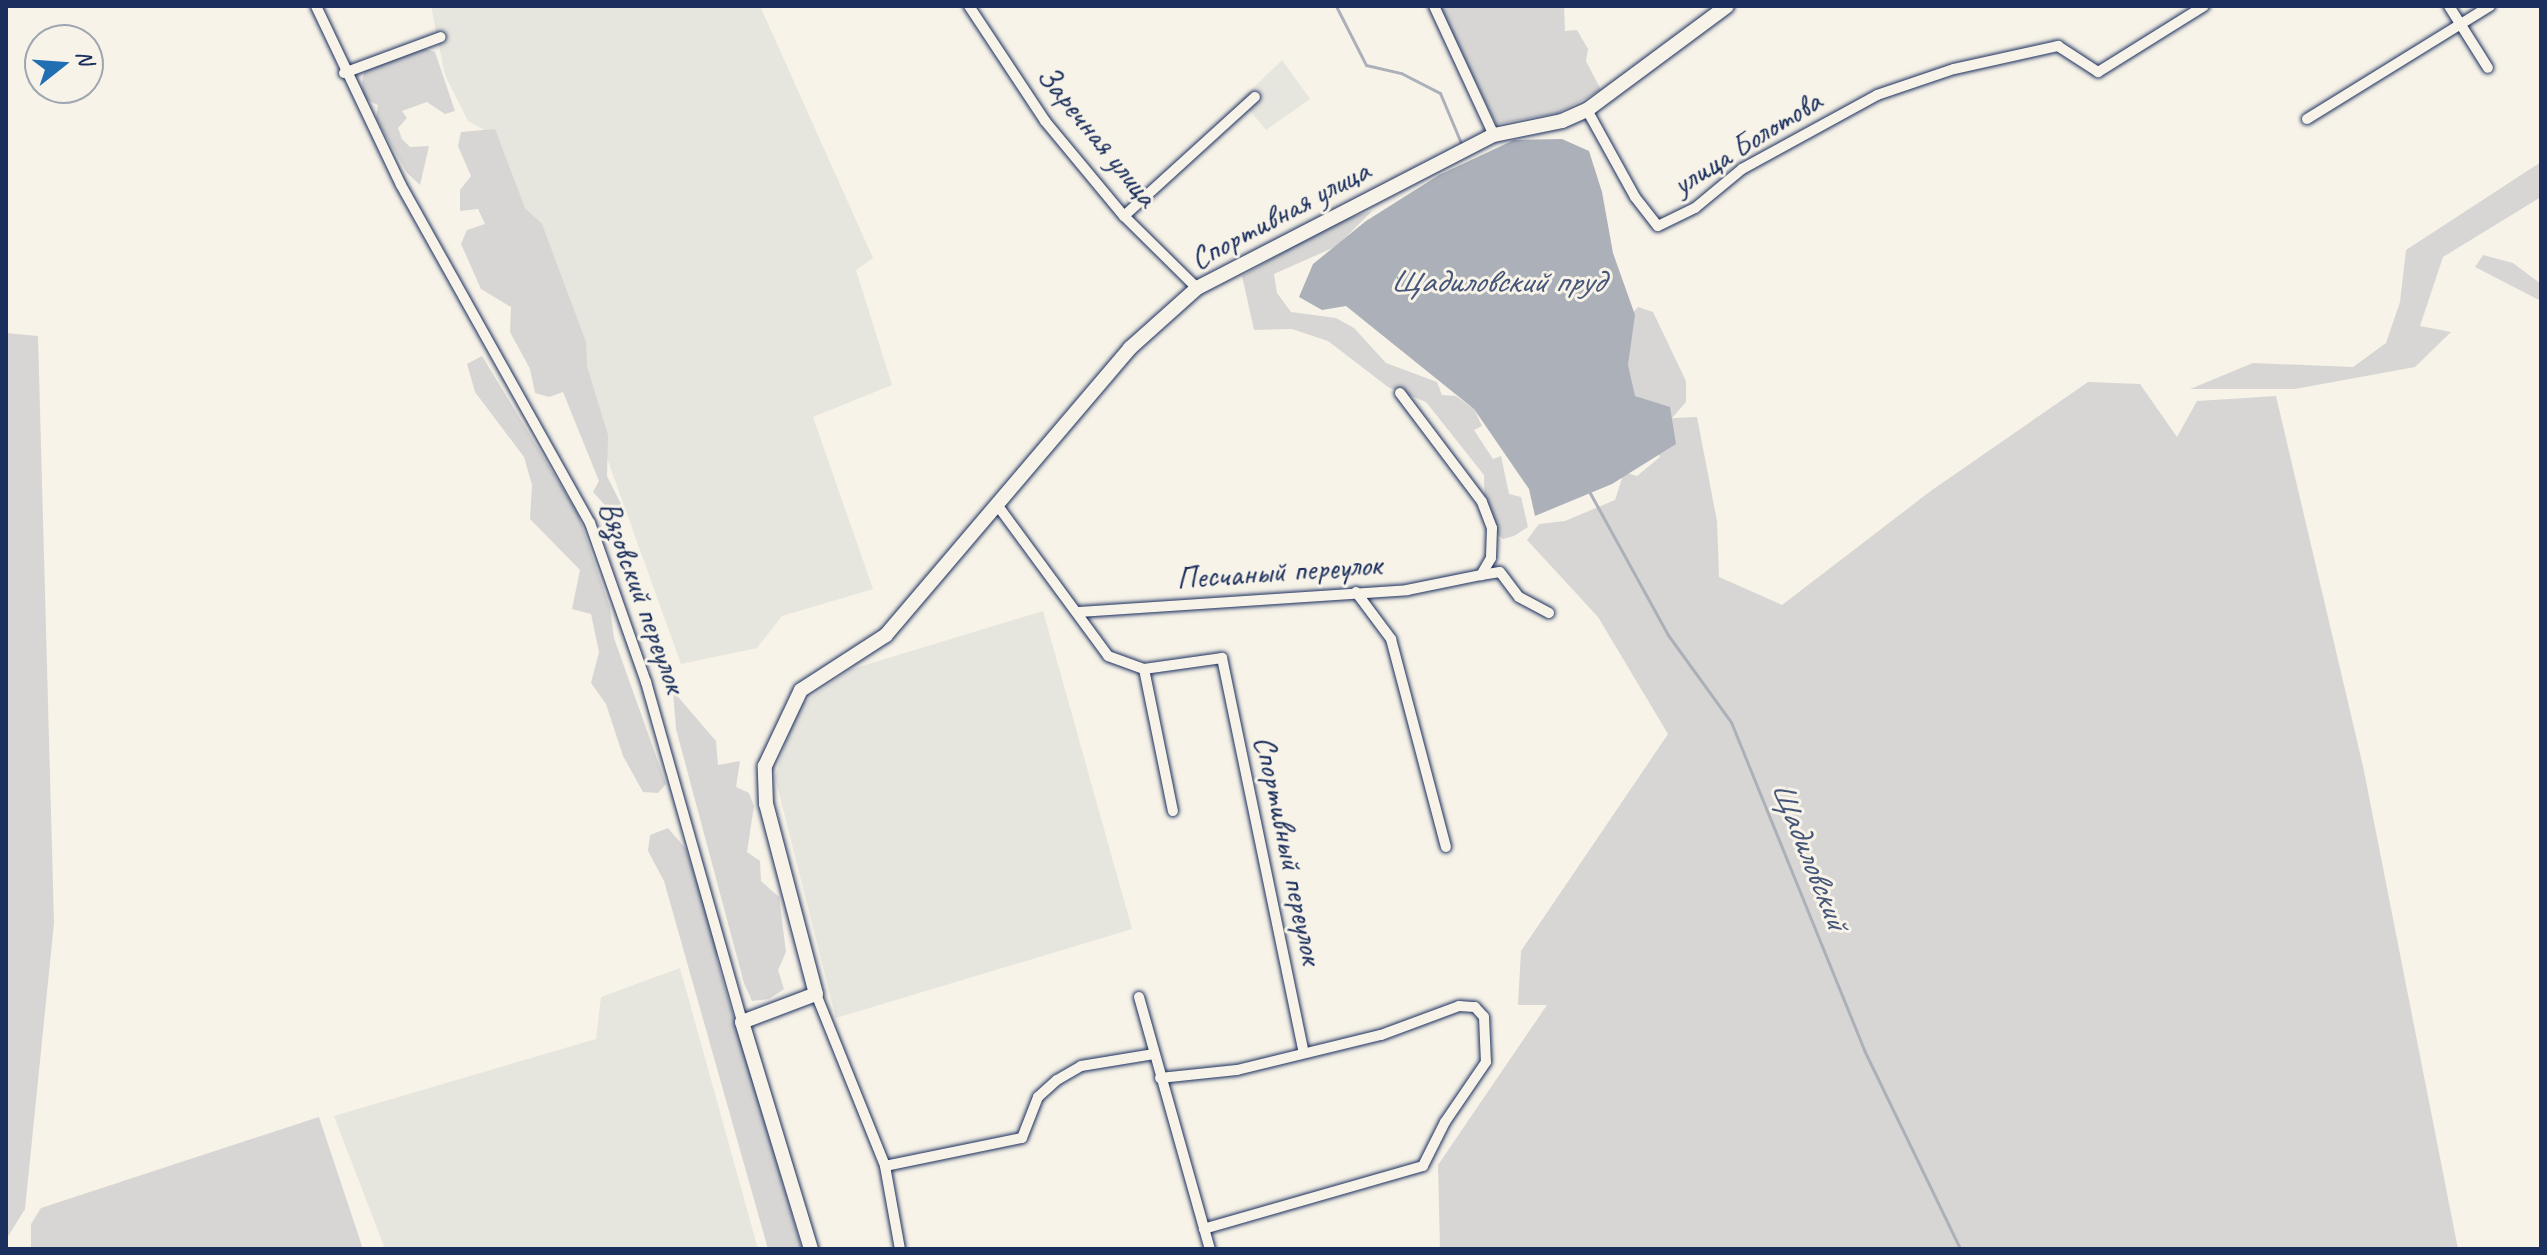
<!DOCTYPE html>
<html>
<head>
<meta charset="utf-8">
<style>
	body { margin:0 }
	#map { position:relative; width:2547px; height:1255px; overflow:hidden; background:#f7f3e8; font-family:Caveat,sans-serif }
	div>[style] { position:absolute }
	[style*='--x'] { left:calc(var(--x)*1px); top:calc(var(--y)*1px); width:calc(var(--w)*1px); rotate:calc(var(--a)*1deg) }
	.built>* { inset:0; background:#e6e5de }
	.green>* { inset:0; background:#d7d6d4 }
	.water>* { inset:0; background:#acb0b9 }
	.stream>* { height:3px; margin:-1.5px; padding:0 1.5px; transform-origin:1.5px; border-radius:1.5px; background:#acb0b9 }
	.roads { filter:drop-shadow(0 0 2px #1b2f5e) drop-shadow(0 0 2px #1b2f5e) }
	.street>* { height:10px; margin:-5px; padding:0 5px; transform-origin:5px; border-radius:5px; background:#f7f3e8 }
	.secondary>* { height:14px; margin:-7px; padding:0 7px; transform-origin:7px; border-radius:7px; background:#f7f3e8 }
	span { translate:-50% -50%; white-space:nowrap; text-align:center; line-height:1.15; -webkit-text-stroke:6px #f7f3e8; paint-order:stroke }
	.street-label { font-size:32px; color:#1b2f5e }
	.water-label { font-size:34px; color:#465679; font-style:italic }
	.frame { position:absolute; inset:0; border:8px solid #1b2f5e; pointer-events:none }
	.north { position:absolute; left:24px; top:24px; width:80px; height:80px; box-sizing:border-box; background:#f7f3e8; border:2px solid #9fa5b1; border-radius:50%; rotate:73deg; font-size:22px; font-weight:700; line-height:32px; text-align:center; color:#1b2f5e }
	.north::after { content:''; display:block; margin:auto; width:28px; height:36px; background:#1f6fb2; clip-path:polygon(50% 0,100% 100%,50% 72%,0 100%) }
</style>
</head>
<body>
<div id="map">
	<div class="built">
		<i style="clip-path:polygon(431px 6px,760px 6px,873px 258px,856px 270px,892px 385px,813px 417px,873px 589px,782px 616px,757px 648px,681px 664px,490px 133px,468px 121px,445px 75px)"></i>
		<i style="clip-path:polygon(1282px 60px,1310px 99px,1266px 130px,1241px 100px)"></i>
		<i style="clip-path:polygon(1043px 611px,1132px 929px,836px 1018px,775px 777px,796px 708px,849px 670px)"></i>
		<i style="clip-path:polygon(680px 968px,758px 1249px,385px 1249px,334px 1116px,596px 1039px,601px 997px)"></i>
	</div>
	<div class="green">
		<i style="clip-path:polygon(1439px 6px,1564px 6px,1565px 31px,1577px 30px,1588px 49px,1586px 61px,1601px 90px,1558px 113px,1496px 124px)"></i>
		<i style="clip-path:polygon(422px 48px,435px 52px,455px 111px,445px 114px,427px 102px,402px 111px,407px 118px,398px 128px,402px 139px,410px 147px,429px 146px,420px 185px,407px 173px,376px 118px,378px 105px,363px 98px,362px 82px,365px 68px)"></i>
		<i style="clip-path:polygon(495px 129px,525px 208px,542px 224px,586px 342px,587px 366px,608px 435px,607px 476px,621px 504px,612px 513px,593px 492px,599px 481px,563px 392px,549px 397px,535px 393px,530px 369px,510px 332px,511px 307px,481px 289px,461px 244px,467px 230px,485px 224px,478px 209px,460px 211px,460px 190px,471px 176px,458px 146px,461px 132px)"></i>
		<i style="clip-path:polygon(2541px 162px,2541px 197px,2443px 257px,2420px 326px,2451px 332px,2415px 367px,2295px 389px,2190px 389px,2253px 363px,2353px 367px,2386px 343px,2400px 302px,2406px 250px)"></i>
		<i style="clip-path:polygon(1372px 211px,1337px 246px,1274px 274px,1277px 293px,1291px 312px,1336px 318px,1354px 328px,1386px 363px,1437px 382px,1442px 395px,1456px 396px,1474px 409px,1482px 426px,1474px 430px,1493px 459px,1501px 456px,1509px 494px,1521px 497px,1528px 527px,1514px 536px,1503px 539px,1485px 524px,1484px 475px,1426px 402px,1388px 387px,1328px 341px,1292px 329px,1254px 330px,1242px 276px,1336px 222px)"></i>
		<i style="clip-path:polygon(2483px 255px,2513px 263px,2541px 284px,2541px 301px,2475px 267px)"></i>
		<i style="clip-path:polygon(1638px 307px,1653px 312px,1686px 381px,1686px 402px,1672px 418px,1697px 417px,1717px 521px,1719px 577px,1782px 605px,1932px 490px,2088px 382px,2140px 384px,2177px 437px,2197px 401px,2276px 396px,2363px 766px,2458px 1249px,1440px 1249px,1438px 1165px,1547px 1005px,1518px 1005px,1521px 951px,1668px 734px,1598px 617px,1527px 540px,1539px 524px,1565px 521px,1615px 500px,1624px 472px,1637px 476px,1660px 457px,1637px 414px,1618px 329px)"></i>
		<i style="clip-path:polygon(6px 333px,38px 336px,54px 923px,25px 1209px,7px 1238px)"></i>
		<i style="clip-path:polygon(482px 356px,578px 514px,610px 608px,614px 638px,666px 784px,658px 793px,643px 792px,623px 756px,606px 704px,591px 683px,599px 652px,591px 614px,572px 609px,580px 570px,530px 519px,532px 485px,524px 457px,475px 392px,467px 364px)"></i>
		<i style="clip-path:polygon(673px 691px,716px 741px,718px 765px,740px 761px,736px 787px,749px 793px,754px 806px,747px 852px,760px 861px,761px 881px,779px 897px,786px 952px,778px 970px,784px 989px,769px 999px,752px 1001px,744px 983px,676px 729px)"></i>
		<i style="clip-path:polygon(668px 828px,686px 849px,717px 946px,717px 961px,802px 1249px,768px 1249px,664px 881px,648px 851px,650px 835px)"></i>
		<i style="clip-path:polygon(319px 1117px,363px 1249px,31px 1249px,31px 1224px,41px 1208px)"></i>
	</div>
	<div class="water">
		<i style="clip-path:polygon(1562px 139px,1589px 151px,1602px 192px,1613px 253px,1635px 315px,1628px 365px,1635px 396px,1670px 407px,1676px 444px,1612px 484px,1535px 516px,1529px 489px,1474px 409px,1346px 306px,1322px 310px,1299px 297px,1313px 264px,1366px 221px,1439px 175px,1514px 140px)"></i>
	</div>
	<div class="stream">
		<i style="--x:1294;--y:6;--w:22;--a:0"></i>
		<i style="--x:1336;--y:6;--w:66;--a:63"></i>
		<i style="--x:1366;--y:65;--w:36;--a:13"></i>
		<i style="--x:1401;--y:73;--w:44;--a:27.1"></i>
		<i style="--x:1440;--y:93;--w:54;--a:67.2"></i>
		<i style="--x:1590;--y:493;--w:162;--a:61.2"></i>
		<i style="--x:1668;--y:635;--w:107;--a:54.1"></i>
		<i style="--x:1731;--y:722;--w:354;--a:67.9"></i>
		<i style="--x:1864;--y:1050;--w:221;--a:64.2"></i>
	</div>
	<div class="roads">
		<div class="street">
			<i style="--x:316;--y:6;--w:198;--a:64.6"></i>
			<i style="--x:401;--y:185;--w:387;--a:60.8"></i>
			<i style="--x:590;--y:523;--w:169;--a:70.6"></i>
			<i style="--x:646;--y:682;--w:353;--a:74.2"></i>
			<i style="--x:969;--y:6;--w:138;--a:56.5"></i>
			<i style="--x:1045;--y:121;--w:124;--a:50.3"></i>
			<i style="--x:1124;--y:216;--w:103;--a:44.6"></i>
			<i style="--x:1434;--y:6;--w:142;--a:65.1"></i>
			<i style="--x:2449;--y:6;--w:73;--a:57.8"></i>
			<i style="--x:344;--y:73;--w:103;--a:-20.4"></i>
			<i style="--x:1587;--y:110;--w:99;--a:61.1"></i>
			<i style="--x:1635;--y:197;--w:37;--a:52"></i>
			<i style="--x:1658;--y:226;--w:41;--a:-25.9"></i>
			<i style="--x:1695;--y:208;--w:61;--a:-39.7"></i>
			<i style="--x:1742;--y:169;--w:154;--a:-28.7"></i>
			<i style="--x:1877;--y:95;--w:81;--a:-18.7"></i>
			<i style="--x:1954;--y:69;--w:107;--a:-12.5"></i>
			<i style="--x:2058;--y:46;--w:48;--a:33"></i>
			<i style="--x:2098;--y:72;--w:125;--a:-31.9"></i>
			<i style="--x:2307;--y:119;--w:215;--a:-31.7"></i>
			<i style="--x:1124;--y:216;--w:177;--a:-42.3"></i>
			<i style="--x:1400;--y:393;--w:136;--a:53"></i>
			<i style="--x:1482;--y:502;--w:28;--a:69"></i>
			<i style="--x:1492;--y:528;--w:30;--a:92"></i>
			<i style="--x:1491;--y:558;--w:20;--a:120"></i>
			<i style="--x:1481;--y:575;--w:19;--a:-9"></i>
			<i style="--x:1500;--y:572;--w:31;--a:53"></i>
			<i style="--x:1519;--y:597;--w:34;--a:28"></i>
			<i style="--x:998;--y:506;--w:186;--a:53.7"></i>
			<i style="--x:1108;--y:656;--w:38;--a:20"></i>
			<i style="--x:1144;--y:669;--w:79;--a:-8"></i>
			<i style="--x:1222;--y:658;--w:403;--a:78.3"></i>
			<i style="--x:1356;--y:592;--w:59;--a:53.3"></i>
			<i style="--x:1391;--y:639;--w:215;--a:75.2"></i>
			<i style="--x:1079;--y:612;--w:329;--a:-3.8"></i>
			<i style="--x:1407;--y:590;--w:76;--a:-11.5"></i>
			<i style="--x:1144;--y:669;--w:145;--a:78.5"></i>
			<i style="--x:816;--y:994;--w:185;--a:68.1"></i>
			<i style="--x:885;--y:1166;--w:84;--a:79.8"></i>
			<i style="--x:1139;--y:997;--w:262;--a:74.3"></i>
			<i style="--x:1160;--y:1078;--w:77;--a:-5.9"></i>
			<i style="--x:1237;--y:1070;--w:148;--a:-13.7"></i>
			<i style="--x:1381;--y:1035;--w:83;--a:-20.4"></i>
			<i style="--x:1459;--y:1006;--w:16;--a:4"></i>
			<i style="--x:1475;--y:1007;--w:13;--a:48"></i>
			<i style="--x:1484;--y:1017;--w:45;--a:87.5"></i>
			<i style="--x:1486;--y:1062;--w:73;--a:124.3"></i>
			<i style="--x:1445;--y:1122;--w:49;--a:116.6"></i>
			<i style="--x:1423;--y:1166;--w:228;--a:164"></i>
			<i style="--x:885;--y:1166;--w:140;--a:-11.6"></i>
			<i style="--x:1022;--y:1138;--w:44;--a:-68.7"></i>
			<i style="--x:1038;--y:1097;--w:25;--a:-42"></i>
			<i style="--x:1057;--y:1080;--w:28;--a:-30"></i>
			<i style="--x:1081;--y:1066;--w:74;--a:-9.3"></i>
		</div>
		<div class="secondary">
			<i style="--x:811;--y:1249;--w:237;--a:-106.9"></i>
			<i style="--x:742;--y:1022;--w:79;--a:-20.7"></i>
			<i style="--x:816;--y:994;--w:196;--a:-104.7"></i>
			<i style="--x:766;--y:804;--w:38;--a:-92"></i>
			<i style="--x:765;--y:766;--w:84;--a:-64.7"></i>
			<i style="--x:801;--y:690;--w:101;--a:-32.9"></i>
			<i style="--x:886;--y:635;--w:377;--a:-49.6"></i>
			<i style="--x:1130;--y:348;--w:90;--a:-41.8"></i>
			<i style="--x:1197;--y:288;--w:334;--a:-27.3"></i>
			<i style="--x:1494;--y:135;--w:69;--a:-11.6"></i>
			<i style="--x:1562;--y:121;--w:27;--a:-24"></i>
			<i style="--x:1587;--y:110;--w:174;--a:-36.6"></i>
		</div>
	</div>
	<div class="street-label">
		<span style="left:1097px;top:136px;rotate:51deg">Заречная улица</span>
		<span style="left:1747px;top:143px;rotate:-32deg">улица Болотова</span>
		<span style="left:1280px;top:215px;rotate:-28deg">Спортивная улица</span>
		<span style="left:1279px;top:572px;rotate:-4deg">Песчаный переулок</span>
		<span style="left:642px;top:597px;rotate:70deg">Вязовский переулок</span>
		<span style="left:1288px;top:850px;rotate:78deg">Спортивный переулок</span>
	</div>
	<div class="water-label">
		<span style="left:1497px;top:281px">Щадиловский пруд</span>
		<span style="left:1811px;top:855px;rotate:68deg">Щадиловский</span>
	</div>
	<div class="frame"></div>
	<div class="north">N</div>
</div>
</body>
</html>
